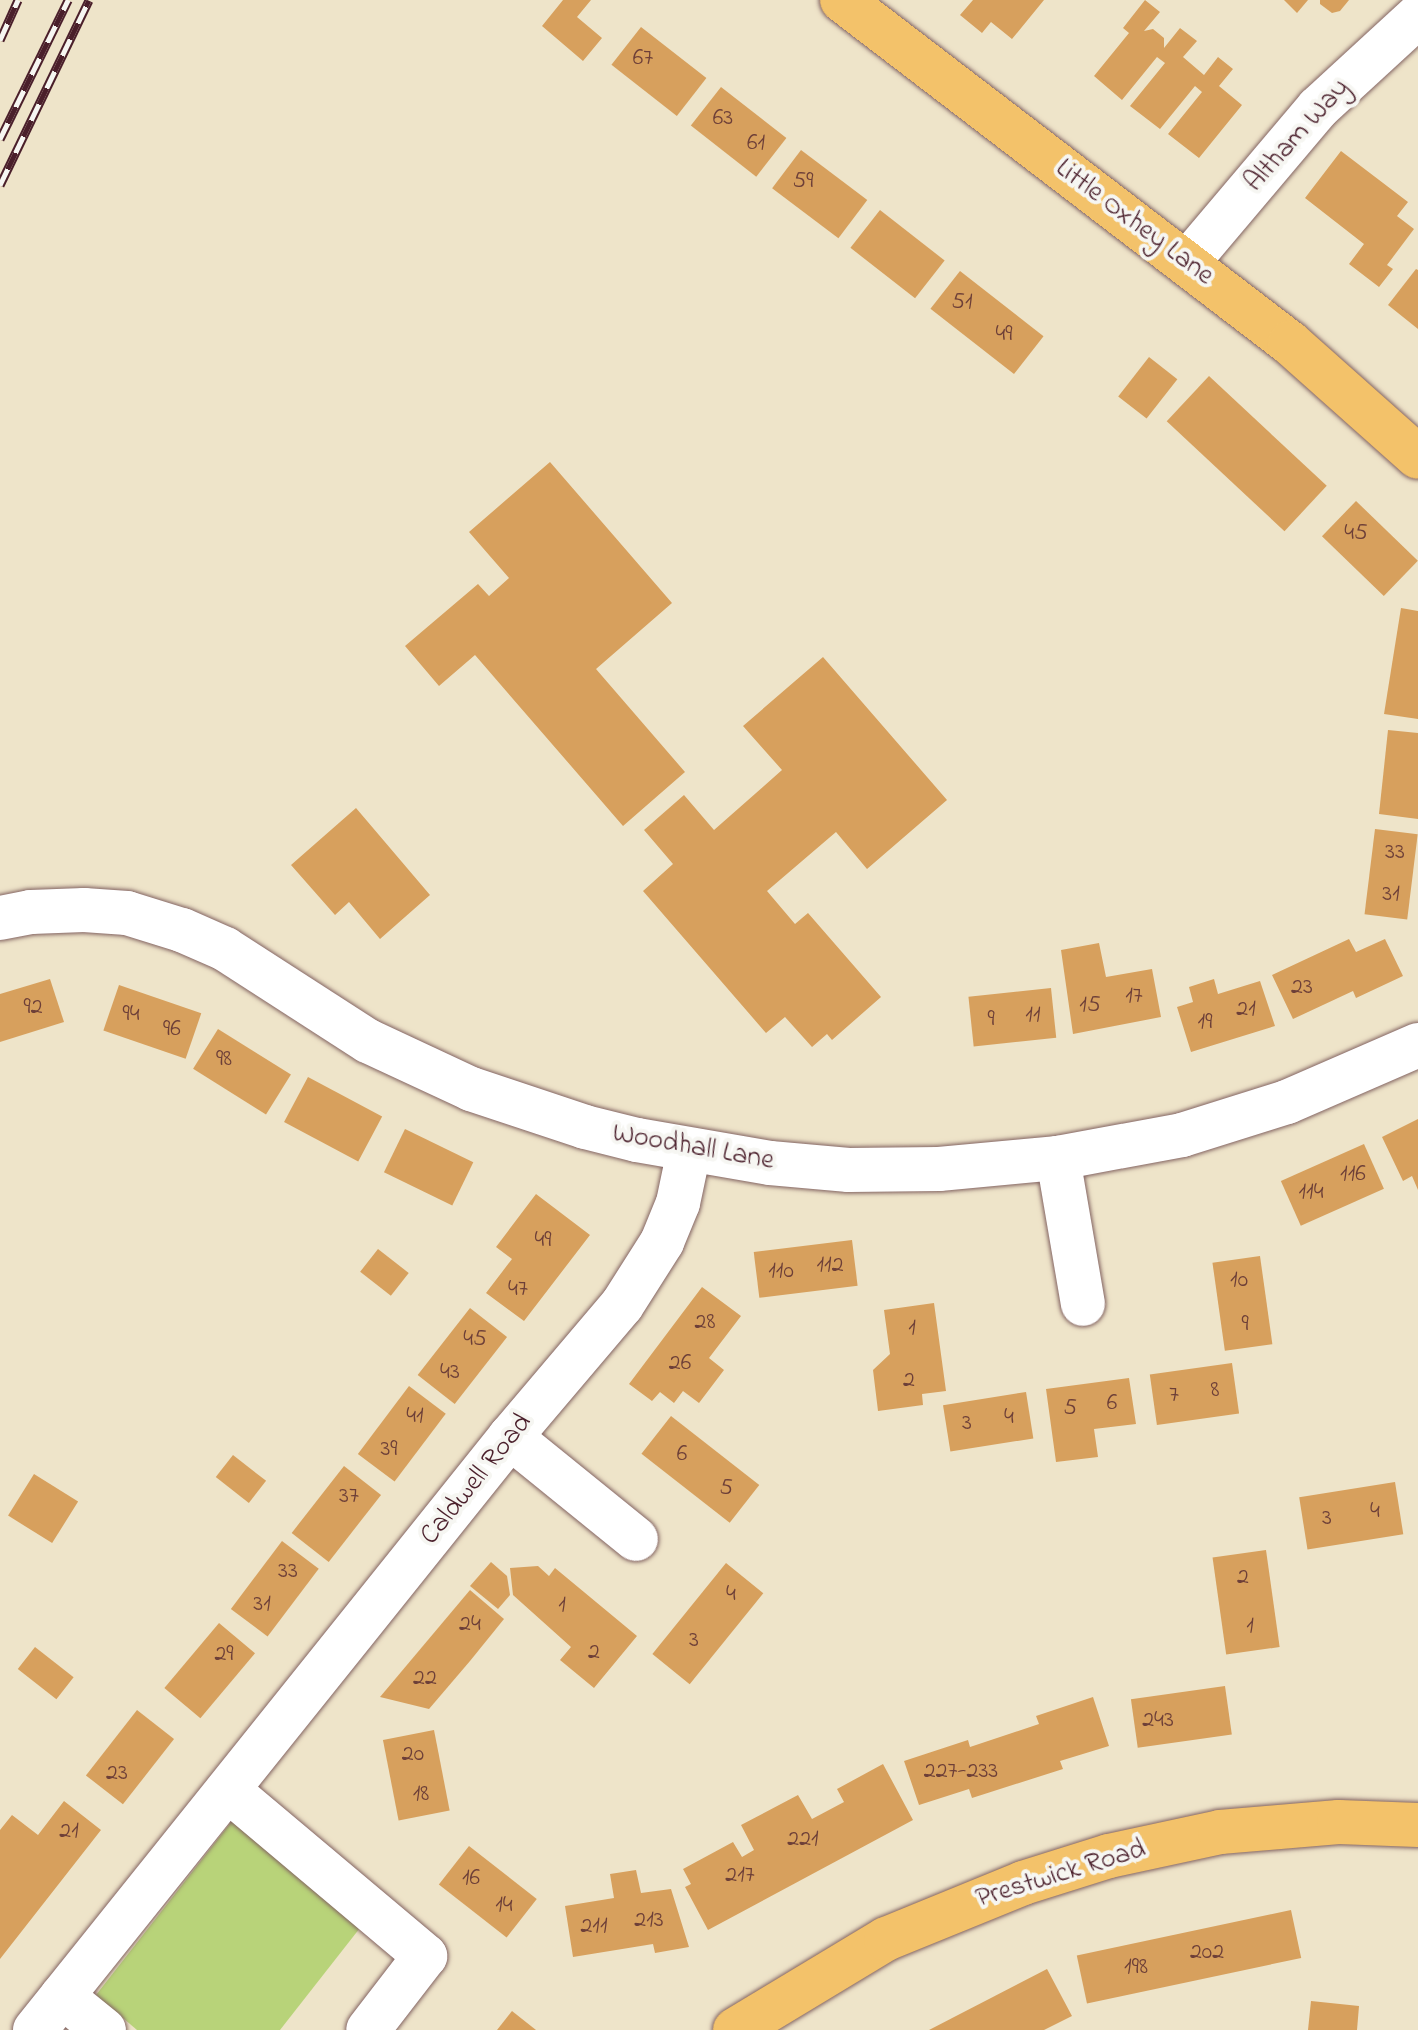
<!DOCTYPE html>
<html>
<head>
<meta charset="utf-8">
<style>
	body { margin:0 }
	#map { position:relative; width:1418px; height:2030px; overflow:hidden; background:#eee4c9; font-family:"Indie Flower",sans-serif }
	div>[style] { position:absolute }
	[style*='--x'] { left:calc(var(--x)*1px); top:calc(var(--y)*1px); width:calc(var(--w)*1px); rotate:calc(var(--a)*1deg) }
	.green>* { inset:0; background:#b8d379 }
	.building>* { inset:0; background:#d7a05d; transform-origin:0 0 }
	.roads { filter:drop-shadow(0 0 2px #836462) drop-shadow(0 0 2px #836462) }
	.minor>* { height:44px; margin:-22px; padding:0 22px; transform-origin:22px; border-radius:22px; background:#fff }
	.major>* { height:44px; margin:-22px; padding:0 22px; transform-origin:22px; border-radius:22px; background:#f3c26a }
	.rail>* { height:9px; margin-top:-4.5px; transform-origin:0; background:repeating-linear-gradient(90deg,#f6f6f2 0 18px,#4a1f2b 0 36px); box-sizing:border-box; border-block:2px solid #4a1f2b }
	span { translate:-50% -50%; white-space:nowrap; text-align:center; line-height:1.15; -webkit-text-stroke:8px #f6f6f2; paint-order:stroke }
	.number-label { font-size:24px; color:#6d3f38 }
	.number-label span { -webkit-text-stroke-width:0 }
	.street-label { font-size:28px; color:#4a1f2b }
</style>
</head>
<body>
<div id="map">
	<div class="green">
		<i style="clip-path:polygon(239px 1812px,367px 1919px,280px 2030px,137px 2030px,96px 1995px)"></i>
	</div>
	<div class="building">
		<i style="clip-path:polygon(563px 0,591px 0,577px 17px,602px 38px,583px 61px,542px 26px)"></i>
		<i style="clip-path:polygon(973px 0,1044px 0,1012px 39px,991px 22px,982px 33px,960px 15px)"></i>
		<i style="clip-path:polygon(1145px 0,1160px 12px,1144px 31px,1153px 29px,1164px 38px,1164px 48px,1180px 28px,1197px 41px,1183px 57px,1204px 75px,1218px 57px,1233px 69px,1219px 86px,1242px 105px,1199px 158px,1168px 134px,1202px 92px,1195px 86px,1160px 129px,1130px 106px,1165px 63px,1157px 57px,1122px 100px,1094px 76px,1129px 33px,1123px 28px)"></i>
		<i style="clip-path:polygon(1284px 0,1308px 0,1297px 13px)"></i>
		<i style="clip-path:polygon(1320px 0,1349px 0,1340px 11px,1332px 13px,1320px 4px)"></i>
		<i style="left:641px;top:27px;width:83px;height:48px;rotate:38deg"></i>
		<i style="left:721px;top:87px;width:83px;height:49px;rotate:38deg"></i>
		<i style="left:801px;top:150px;width:83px;height:48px;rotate:37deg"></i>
		<i style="clip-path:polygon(1341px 151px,1408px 202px,1397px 216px,1414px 229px,1387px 265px,1393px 269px,1379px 287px,1349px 264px,1364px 244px,1305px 198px)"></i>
		<i style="left:880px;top:210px;width:82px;height:48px;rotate:38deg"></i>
		<i style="clip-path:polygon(1416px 269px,1418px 270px,1418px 329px,1388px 305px)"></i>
		<i style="left:960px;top:271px;width:106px;height:48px;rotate:38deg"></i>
		<i style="left:1149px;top:357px;width:36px;height:50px;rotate:38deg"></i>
		<i style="left:1209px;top:376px;width:161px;height:62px;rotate:43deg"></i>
		<i style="clip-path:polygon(550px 462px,672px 603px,596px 669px,685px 772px,623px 826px,475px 655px,439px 686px,405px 646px,478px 584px,489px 596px,509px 578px,469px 532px)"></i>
		<i style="left:1356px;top:501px;width:86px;height:49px;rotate:44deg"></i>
		<i style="clip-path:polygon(1401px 608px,1418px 611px,1418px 719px,1384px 714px)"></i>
		<i style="clip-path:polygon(823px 657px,947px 800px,867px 869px,836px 832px,767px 891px,795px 924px,808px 913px,881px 997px,832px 1040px,827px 1034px,812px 1047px,785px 1017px,766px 1033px,643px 891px,673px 864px,644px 830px,684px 795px,714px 830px,782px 770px,743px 726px)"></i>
		<i style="clip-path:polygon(1388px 730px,1418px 733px,1418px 819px,1379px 814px)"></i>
		<i style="clip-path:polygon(356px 808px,430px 895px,380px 939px,349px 902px,335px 915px,291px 865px)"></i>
		<i style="left:1375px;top:829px;width:43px;height:86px;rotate:7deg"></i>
		<i style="clip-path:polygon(1349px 939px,1356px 952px,1385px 939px,1403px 976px,1356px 998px,1353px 991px,1293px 1019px,1272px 975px)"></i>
		<i style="clip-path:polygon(1099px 943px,1106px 977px,1152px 969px,1161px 1017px,1073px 1034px,1061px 950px)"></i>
		<i style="clip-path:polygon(50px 979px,64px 1022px,0 1042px,0 994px)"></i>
		<i style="clip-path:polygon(1214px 979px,1218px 994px,1260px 981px,1275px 1026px,1191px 1052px,1177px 1007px,1193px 1002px,1189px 987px)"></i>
		<i style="left:119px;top:985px;width:87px;height:48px;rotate:19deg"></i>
		<i style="left:1051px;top:988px;width:50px;height:83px;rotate:84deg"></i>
		<i style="left:218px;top:1029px;width:86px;height:47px;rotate:32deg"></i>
		<i style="left:308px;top:1077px;width:84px;height:51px;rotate:28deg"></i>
		<i style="clip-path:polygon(1418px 1119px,1418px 1190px,1412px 1176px,1403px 1181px,1382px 1137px)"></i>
		<i style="left:405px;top:1129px;width:76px;height:48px;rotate:26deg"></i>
		<i style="left:1364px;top:1144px;width:49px;height:91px;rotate:66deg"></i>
		<i style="clip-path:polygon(536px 1194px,590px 1235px,524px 1321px,486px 1293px,512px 1259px,496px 1247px)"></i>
		<i style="left:852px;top:1240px;width:46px;height:99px;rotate:83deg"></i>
		<i style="left:378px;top:1249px;width:39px;height:29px;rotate:38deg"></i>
		<i style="left:1260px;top:1256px;width:89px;height:48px;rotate:82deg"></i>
		<i style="clip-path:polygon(702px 1287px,741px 1316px,709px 1358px,724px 1370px,699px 1403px,683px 1391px,674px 1403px,660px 1392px,652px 1401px,629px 1384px)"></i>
		<i style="clip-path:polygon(934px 1303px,946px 1391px,922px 1394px,923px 1405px,878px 1411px,873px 1370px,890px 1354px,884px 1310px)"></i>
		<i style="left:470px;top:1308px;width:47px;height:85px;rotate:38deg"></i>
		<i style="left:1232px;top:1363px;width:51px;height:83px;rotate:82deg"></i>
		<i style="clip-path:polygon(1129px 1378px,1136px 1424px,1094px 1429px,1098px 1457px,1056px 1462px,1046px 1389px)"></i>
		<i style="left:409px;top:1386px;width:46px;height:85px;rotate:37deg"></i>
		<i style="left:1026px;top:1392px;width:47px;height:84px;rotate:81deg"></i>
		<i style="left:671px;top:1416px;width:112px;height:48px;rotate:38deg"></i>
		<i style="left:233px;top:1455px;width:42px;height:28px;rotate:38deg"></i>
		<i style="left:344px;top:1466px;width:47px;height:85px;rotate:38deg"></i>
		<i style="left:34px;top:1474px;width:52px;height:49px;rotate:32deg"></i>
		<i style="left:1395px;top:1482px;width:53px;height:97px;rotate:81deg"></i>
		<i style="left:282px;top:1541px;width:46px;height:85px;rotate:37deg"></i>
		<i style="left:1266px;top:1550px;width:98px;height:54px;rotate:82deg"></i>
		<i style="clip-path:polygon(491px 1562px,507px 1576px,510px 1595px,498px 1609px,470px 1586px)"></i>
		<i style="left:726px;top:1563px;width:48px;height:117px;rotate:39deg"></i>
		<i style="clip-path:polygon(538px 1566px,549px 1576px,555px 1568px,637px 1636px,594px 1688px,560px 1660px,571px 1647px,513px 1595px,510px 1568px)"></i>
		<i style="clip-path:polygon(470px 1590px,504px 1619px,470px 1661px,429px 1709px,380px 1697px)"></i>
		<i style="left:219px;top:1623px;width:47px;height:85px;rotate:40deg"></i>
		<i style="left:35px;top:1647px;width:49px;height:28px;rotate:38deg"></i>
		<i style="left:1225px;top:1686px;width:49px;height:95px;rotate:82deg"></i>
		<i style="clip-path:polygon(1093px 1697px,1109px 1746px,1060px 1761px,1063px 1769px,972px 1798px,969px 1789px,919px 1805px,904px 1761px,968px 1740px,970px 1747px,1039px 1724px,1036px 1716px)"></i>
		<i style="left:137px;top:1710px;width:47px;height:83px;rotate:38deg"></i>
		<i style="left:434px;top:1730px;width:82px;height:52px;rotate:79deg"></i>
		<i style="clip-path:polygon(883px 1764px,913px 1820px,708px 1930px,685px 1887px,691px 1884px,683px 1869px,733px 1842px,742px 1857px,754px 1850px,741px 1825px,798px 1795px,812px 1819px,844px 1802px,837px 1789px)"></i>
		<i style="clip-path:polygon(64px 1801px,101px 1830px,0 1959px,0 1830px,12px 1815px,38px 1835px)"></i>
		<i style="left:469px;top:1846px;width:86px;height:49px;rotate:38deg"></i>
		<i style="clip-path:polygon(636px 1870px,641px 1893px,671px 1889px,689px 1947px,655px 1953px,653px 1944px,573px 1957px,565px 1906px,614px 1898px,610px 1874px)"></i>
		<i style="left:1291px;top:1910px;width:49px;height:219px;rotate:78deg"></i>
		<i style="clip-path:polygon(1047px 1969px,1072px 2016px,1044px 2030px,929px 2030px)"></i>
		<i style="clip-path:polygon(1311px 2001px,1359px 2006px,1357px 2030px,1308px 2030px)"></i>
		<i style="clip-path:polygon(512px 2011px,536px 2030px,497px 2030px)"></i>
	</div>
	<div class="roads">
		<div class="minor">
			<i style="--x:1187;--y:263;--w:203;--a:-49.8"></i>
			<i style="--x:1318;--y:108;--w:136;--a:-42.6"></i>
			<i style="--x:0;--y:918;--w:32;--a:-11"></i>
			<i style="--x:31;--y:912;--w:53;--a:-2.2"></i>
			<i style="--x:84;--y:910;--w:43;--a:4"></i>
			<i style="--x:127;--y:913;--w:58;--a:17.2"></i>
			<i style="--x:182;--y:930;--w:47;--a:23.8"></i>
			<i style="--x:225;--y:949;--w:170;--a:32.8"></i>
			<i style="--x:368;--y:1041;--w:114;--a:25"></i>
			<i style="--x:471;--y:1089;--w:120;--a:18.4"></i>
			<i style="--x:585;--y:1127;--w:54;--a:14"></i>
			<i style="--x:637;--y:1140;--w:135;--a:9.8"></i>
			<i style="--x:770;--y:1163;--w:79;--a:5.1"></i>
			<i style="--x:849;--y:1170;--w:90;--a:-0.6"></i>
			<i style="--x:939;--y:1169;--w:120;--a:-5.3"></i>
			<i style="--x:1058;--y:1158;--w:126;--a:-10.5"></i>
			<i style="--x:1182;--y:1135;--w:110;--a:-17.4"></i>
			<i style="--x:1287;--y:1102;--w:143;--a:-23.5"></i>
			<i style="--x:1058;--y:1158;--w:148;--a:80.3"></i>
			<i style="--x:510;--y:1437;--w:162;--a:39"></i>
			<i style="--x:228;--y:1790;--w:258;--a:40.1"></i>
			<i style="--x:425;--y:1956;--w:93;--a:127.6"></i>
			<i style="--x:62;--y:1996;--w:54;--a:39"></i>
			<i style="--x:35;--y:2030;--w:760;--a:-51.3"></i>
			<i style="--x:510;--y:1437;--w:173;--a:-49.7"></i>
			<i style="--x:622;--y:1305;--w:75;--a:-57.6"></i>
			<i style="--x:662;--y:1242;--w:42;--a:-67.7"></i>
			<i style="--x:678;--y:1203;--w:53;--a:-78.1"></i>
		</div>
		<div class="major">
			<i style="--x:842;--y:0;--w:564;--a:37.44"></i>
			<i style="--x:1290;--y:343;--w:171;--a:41.7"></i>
			<i style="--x:735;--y:2030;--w:176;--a:-31.1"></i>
			<i style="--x:886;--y:1939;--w:148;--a:-22.2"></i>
			<i style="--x:1023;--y:1883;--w:90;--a:-17.4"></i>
			<i style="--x:1109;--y:1856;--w:114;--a:-12.2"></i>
			<i style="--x:1220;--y:1832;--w:119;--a:-4.8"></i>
			<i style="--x:1339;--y:1822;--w:79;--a:2.2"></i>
		</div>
	</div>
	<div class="rail">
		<i style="--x:0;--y:40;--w:44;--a:-65.8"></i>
		<i style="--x:0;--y:139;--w:155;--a:-63.9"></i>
		<i style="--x:0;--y:185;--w:205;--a:-64.3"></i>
	</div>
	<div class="number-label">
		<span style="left:643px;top:59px">67</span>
		<span style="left:723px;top:119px">63</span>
		<span style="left:756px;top:144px">61</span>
		<span style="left:803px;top:182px">59</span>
		<span style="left:962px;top:303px">51</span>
		<span style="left:1004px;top:335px">49</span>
		<span style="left:1356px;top:534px">45</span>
		<span style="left:1395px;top:853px">33</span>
		<span style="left:1391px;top:895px">31</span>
		<span style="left:1302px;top:988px">23</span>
		<span style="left:1134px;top:997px">17</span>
		<span style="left:1090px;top:1006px">15</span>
		<span style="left:33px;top:1008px">92</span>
		<span style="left:1246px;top:1010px">21</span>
		<span style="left:131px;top:1015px">94</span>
		<span style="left:1033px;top:1016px">11</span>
		<span style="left:991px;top:1020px">9</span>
		<span style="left:1205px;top:1023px">19</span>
		<span style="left:172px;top:1030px">96</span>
		<span style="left:224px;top:1060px">98</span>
		<span style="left:1353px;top:1175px">116</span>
		<span style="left:1311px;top:1193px">114</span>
		<span style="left:543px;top:1241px">49</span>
		<span style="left:830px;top:1266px">112</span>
		<span style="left:781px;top:1272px">110</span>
		<span style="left:1239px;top:1281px">10</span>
		<span style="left:518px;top:1290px">47</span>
		<span style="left:705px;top:1323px">28</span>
		<span style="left:1245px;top:1325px">9</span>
		<span style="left:912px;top:1329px">1</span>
		<span style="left:475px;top:1340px">45</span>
		<span style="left:680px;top:1364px">26</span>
		<span style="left:450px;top:1373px">43</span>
		<span style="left:909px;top:1381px">2</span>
		<span style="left:1215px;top:1391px">8</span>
		<span style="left:1174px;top:1396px">7</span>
		<span style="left:1112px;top:1404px">6</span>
		<span style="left:1070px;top:1409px">5</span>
		<span style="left:415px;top:1417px">41</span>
		<span style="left:1009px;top:1418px">4</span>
		<span style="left:967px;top:1424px">3</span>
		<span style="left:389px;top:1450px">39</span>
		<span style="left:682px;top:1455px">6</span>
		<span style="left:726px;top:1489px">5</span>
		<span style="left:349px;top:1497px">37</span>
		<span style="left:1375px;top:1512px">4</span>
		<span style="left:1327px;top:1519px">3</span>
		<span style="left:288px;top:1572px">33</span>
		<span style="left:1243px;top:1578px">2</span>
		<span style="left:731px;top:1595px">4</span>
		<span style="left:262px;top:1605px">31</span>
		<span style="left:562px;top:1606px">1</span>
		<span style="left:470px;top:1625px">24</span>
		<span style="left:1250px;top:1627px">1</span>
		<span style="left:694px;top:1641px">3</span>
		<span style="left:594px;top:1653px">2</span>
		<span style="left:224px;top:1655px">29</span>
		<span style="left:425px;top:1679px">22</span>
		<span style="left:1158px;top:1721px">243</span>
		<span style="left:413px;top:1755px">20</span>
		<span style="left:961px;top:1772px">227-233</span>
		<span style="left:117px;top:1774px">23</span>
		<span style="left:421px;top:1795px">18</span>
		<span style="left:69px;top:1832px">21</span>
		<span style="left:803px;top:1840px">221</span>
		<span style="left:740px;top:1876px">217</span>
		<span style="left:471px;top:1879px">16</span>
		<span style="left:504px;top:1906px">14</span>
		<span style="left:649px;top:1921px">213</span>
		<span style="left:594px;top:1927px">211</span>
		<span style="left:1207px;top:1953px">202</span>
		<span style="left:1136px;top:1968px">198</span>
	</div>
	<div class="street-label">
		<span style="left:1298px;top:136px;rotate:-48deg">Altham Way</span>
		<span style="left:1134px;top:223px;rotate:37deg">Little Oxhey Lane</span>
		<span style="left:693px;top:1148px;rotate:10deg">Woodhall Lane</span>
		<span style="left:477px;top:1480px;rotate:-51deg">Caldwell Road</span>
		<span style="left:1061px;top:1875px;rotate:-17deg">Prestwick Road</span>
	</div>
</div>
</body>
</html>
